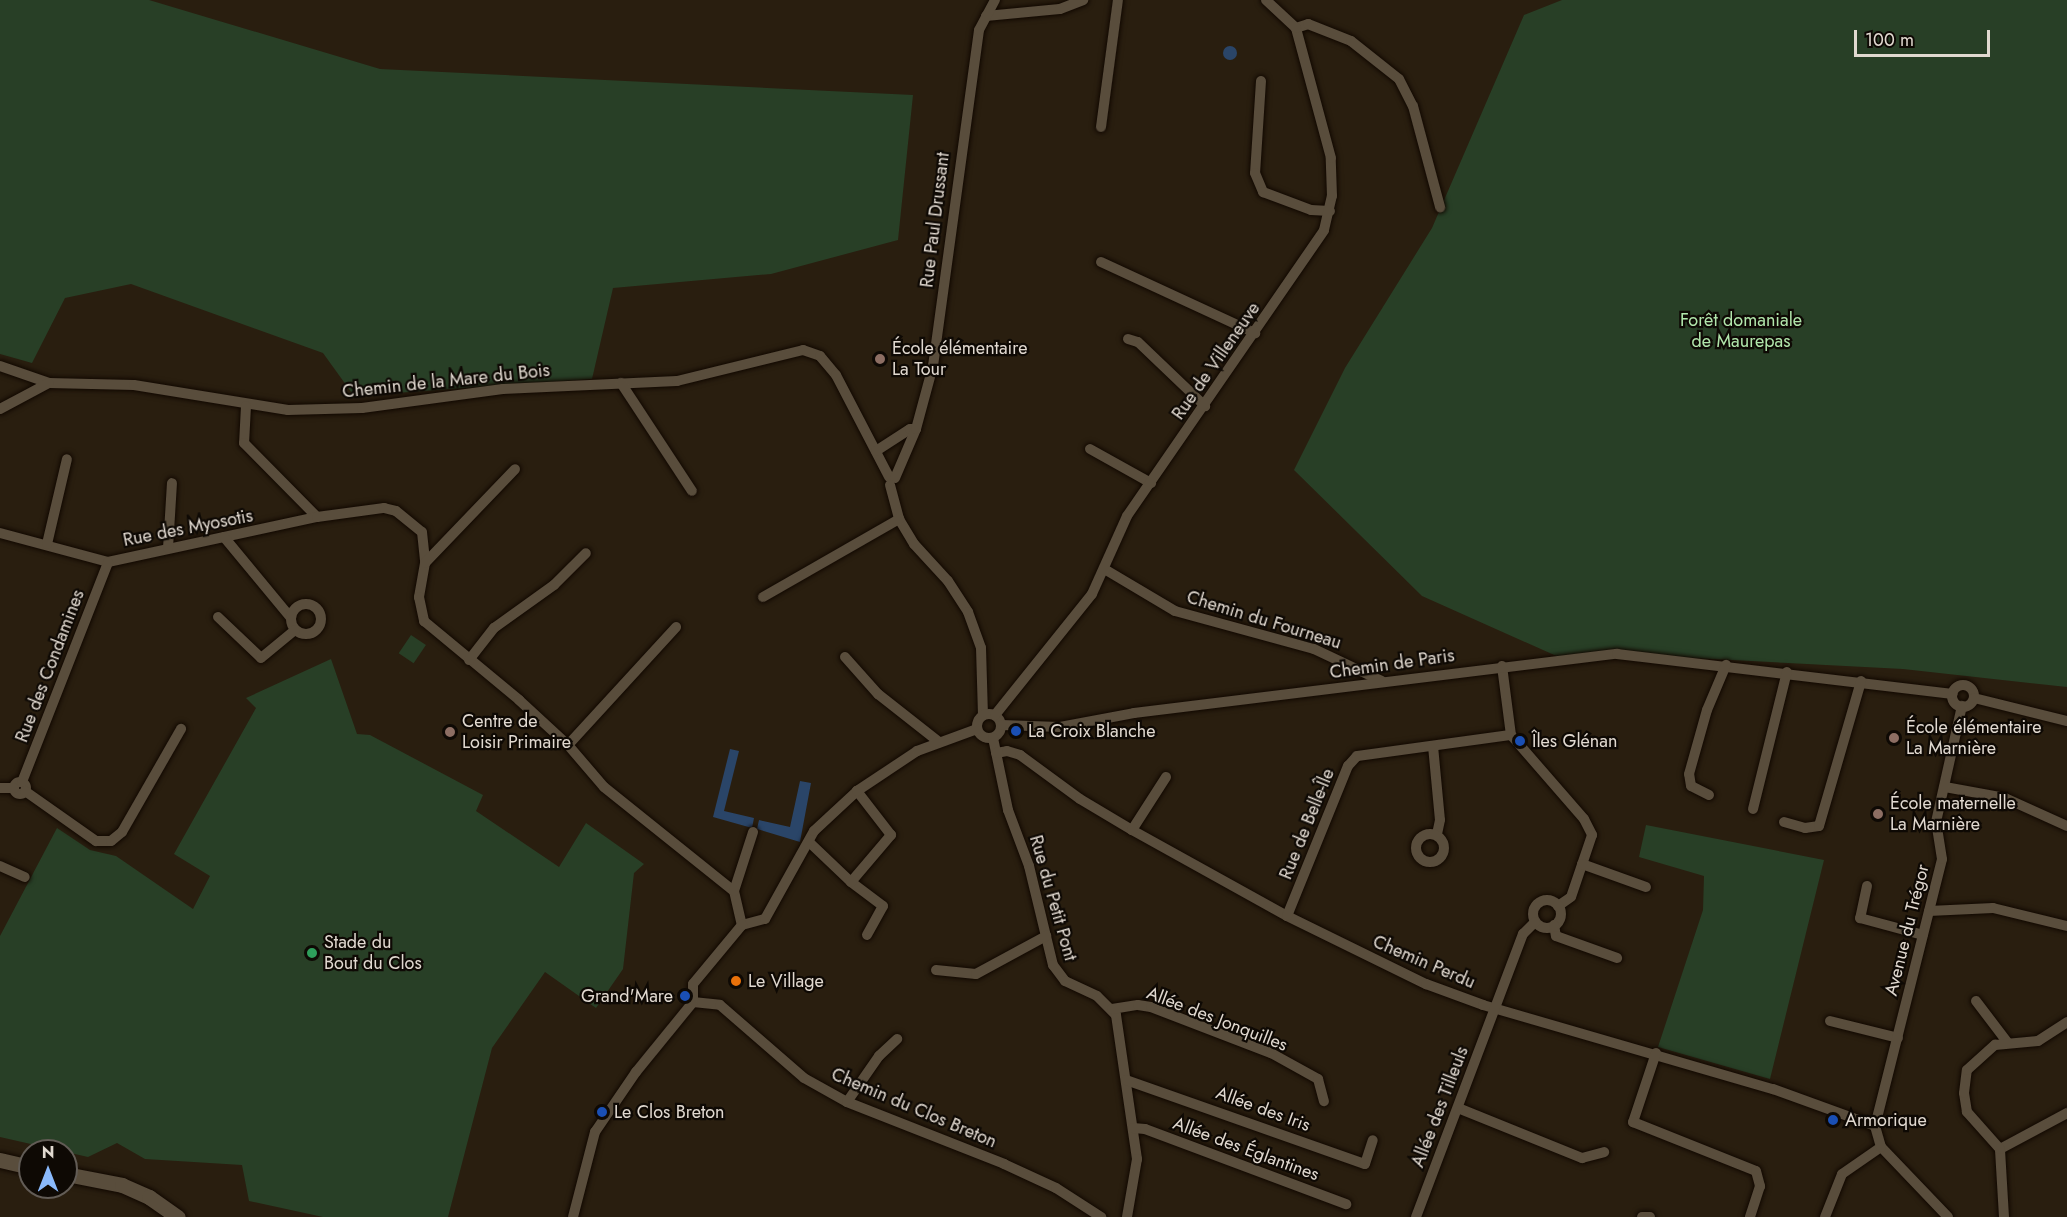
<!DOCTYPE html>
<html>
<head>
<meta charset="utf-8">
<style>
	body { margin:0 }
	#map { position:relative; width:2067px; height:1217px; overflow:hidden; background:#291e0f; font-family:Jost,sans-serif }
	div>[style] { position:absolute }
	[style*='--x'] { left:calc(var(--x)*1px); top:calc(var(--y)*1px); width:calc(var(--w)*1px); rotate:calc(var(--a)*1deg) }
	.green>* { inset:0; background:#283f26; transform-origin:0 0 }
	.water>* { inset:0; background:#2a4568 }
	.round { border-radius:50% }
	.roads { filter:drop-shadow(0 0 2px #110800) drop-shadow(0 0 2px #110800) }
	.street>* { height:10px; margin:-5px; padding:0 5px; transform-origin:5px; border-radius:5px; background:#594d3c }
	.street>.ring { margin:-5px; padding:0; box-sizing:content-box; background:none; border:10px solid #594d3c; border-radius:50% }
	.secondary>* { height:15px; margin:-7.5px; padding:0 7.5px; transform-origin:7.5px; border-radius:7.5px; background:#594d3c }
	.dots>* { width:16px; height:16px; translate:-50% -50%; box-sizing:border-box; border:3px solid #0e0904; border-radius:50% }
	span { translate:-50% -50%; white-space:nowrap; text-align:center; line-height:1.15; -webkit-text-stroke:4.5px #0e0904; paint-order:stroke }
	.street-label { font-size:18px; color:#e1d9d0 }
	.park-label { font-size:18px; color:#b1e6ab }
	.poi-label { font-size:18px; color:#e1d9d0 }
	.left { translate:0 -50%; text-align:left }
	.right { translate:-100% -50%; text-align:right }
	.north { position:absolute; left:18px; top:1139px; width:60px; height:60px; box-sizing:border-box; background:#0e0904; border:2px solid #625c56; border-radius:50%; rotate:0deg; font-size:16px; font-weight:700; line-height:24px; text-align:center; color:#e1d9d0 }
	.north::after { content:''; display:block; margin:auto; width:21px; height:27px; background:#8abafc; clip-path:polygon(50% 0,100% 100%,50% 72%,0 100%) }
	.scale { position:absolute; left:1854px; top:30px; width:136px; height:27px; box-sizing:border-box; border:3px solid #e1d9d0; border-top:0; padding-left:8px; font-size:18px; line-height:21px; white-space:nowrap; color:#e1d9d0; -webkit-text-stroke:4px #0e0904; paint-order:stroke }
</style>
</head>
<body>
<div id="map">
	<div class="green">
		<i style="clip-path:polygon(0 0,149px 0,380px 69px,913px 95px,898px 240px,771px 274px,613px 288px,592px 379px,354px 396px,323px 353px,131px 284px,65px 298px,32px 363px,0 354px)"></i>
		<i style="clip-path:polygon(1562px 0,2067px 0,2067px 687px,1903px 669px,1634px 655px,1561px 658px,1422px 596px,1294px 470px,1345px 368px,1432px 228px,1524px 15px)"></i>
		<i style="left:411px;top:635px;width:18px;height:22px;rotate:34deg"></i>
		<i style="clip-path:polygon(331px 659px,357px 734px,370px 735px,483px 795px,476px 811px,559px 867px,586px 823px,644px 864px,634px 873px,623px 969px,596px 1008px,545px 972px,492px 1048px,448px 1217px,323px 1217px,249px 1201px,242px 1165px,145px 1159px,117px 1143px,88px 1157px,0 1137px,0 936px,57px 828px,90px 850px,116px 856px,193px 909px,210px 876px,174px 854px,256px 708px,246px 698px)"></i>
		<i style="clip-path:polygon(1646px 825px,1824px 860px,1770px 1079px,1658px 1047px,1703px 910px,1704px 876px,1639px 857px)"></i>
	</div>
	<div class="water">
		<i class="round" style="left:1223px;top:46px;width:14px;height:14px"></i>
		<i style="clip-path:polygon(730px 749px,739px 751px,724px 811px,754px 818px,752px 828px,713px 817px)"></i>
		<i style="clip-path:polygon(800px 781px,811px 783px,800px 842px,757px 829px,759px 820px,790px 827px)"></i>
	</div>
	<div class="roads">
		<div class="street">
			<i style="--x:986;--y:16;--w:74;--a:-5.4"></i>
			<i style="--x:1060;--y:9;--w:25;--a:-21"></i>
			<i style="--x:1296;--y:28;--w:13;--a:-18"></i>
			<i style="--x:1308;--y:24;--w:46;--a:21.6"></i>
			<i style="--x:1351;--y:41;--w:61;--a:38.4"></i>
			<i style="--x:1399;--y:79;--w:30;--a:63"></i>
			<i style="--x:1413;--y:106;--w:105;--a:75"></i>
			<i style="--x:1261;--y:81;--w:92;--a:93.7"></i>
			<i style="--x:1255;--y:173;--w:21;--a:67"></i>
			<i style="--x:1263;--y:192;--w:51;--a:20.6"></i>
			<i style="--x:1311;--y:210;--w:19;--a:3"></i>
			<i style="--x:1101;--y:127;--w:128;--a:-82.4"></i>
			<i style="--x:1101;--y:262;--w:170;--a:24.8"></i>
			<i style="--x:1128;--y:339;--w:10;--a:17"></i>
			<i style="--x:1138;--y:342;--w:93;--a:43.7"></i>
			<i style="--x:0;--y:366;--w:52;--a:19.1"></i>
			<i style="--x:49;--y:383;--w:85;--a:1.3"></i>
			<i style="--x:134;--y:385;--w:156;--a:9.2"></i>
			<i style="--x:288;--y:410;--w:74;--a:-1.5"></i>
			<i style="--x:362;--y:408;--w:142;--a:-7.7"></i>
			<i style="--x:503;--y:389;--w:174;--a:-2.6"></i>
			<i style="--x:677;--y:381;--w:130;--a:-13.8"></i>
			<i style="--x:803;--y:350;--w:18;--a:19"></i>
			<i style="--x:820;--y:356;--w:25;--a:50"></i>
			<i style="--x:836;--y:375;--w:115;--a:62.5"></i>
			<i style="--x:621;--y:383;--w:129;--a:56.7"></i>
			<i style="--x:246;--y:406;--w:37;--a:93"></i>
			<i style="--x:244;--y:443;--w:104;--a:45.4"></i>
			<i style="--x:0;--y:409;--w:55;--a:-28"></i>
			<i style="--x:1090;--y:449;--w:70;--a:29.1"></i>
			<i style="--x:876;--y:451;--w:40;--a:-32.9"></i>
			<i style="--x:910;--y:429;--w:6;--a:0"></i>
			<i style="--x:895;--y:478;--w:53;--a:-66.8"></i>
			<i style="--x:916;--y:429;--w:65;--a:-74.9"></i>
			<i style="--x:933;--y:366;--w:339;--a:-82.2"></i>
			<i style="--x:979;--y:30;--w:34;--a:-62"></i>
			<i style="--x:890;--y:485;--w:35;--a:75"></i>
			<i style="--x:899;--y:519;--w:29;--a:59"></i>
			<i style="--x:914;--y:544;--w:50;--a:47.4"></i>
			<i style="--x:948;--y:581;--w:37;--a:57"></i>
			<i style="--x:968;--y:612;--w:38;--a:70"></i>
			<i style="--x:981;--y:648;--w:67;--a:88.3"></i>
			<i style="--x:0;--y:533;--w:112;--a:15"></i>
			<i style="--x:108;--y:562;--w:214;--a:-12.2"></i>
			<i style="--x:317;--y:517;--w:68;--a:-7.7"></i>
			<i style="--x:384;--y:508;--w:12;--a:14"></i>
			<i style="--x:396;--y:511;--w:33;--a:39"></i>
			<i style="--x:422;--y:532;--w:31;--a:84"></i>
			<i style="--x:425;--y:563;--w:35;--a:100"></i>
			<i style="--x:419;--y:597;--w:25;--a:78"></i>
			<i style="--x:424;--y:621;--w:124;--a:39.7"></i>
			<i style="--x:519;--y:700;--w:67;--a:42.6"></i>
			<i style="--x:568;--y:745;--w:55;--a:49.4"></i>
			<i style="--x:604;--y:787;--w:166;--a:38.7"></i>
			<i style="--x:734;--y:891;--w:35;--a:77"></i>
			<i style="--x:224;--y:537;--w:105;--a:50.4"></i>
			<i style="--x:47;--y:544;--w:87;--a:-76.8"></i>
			<i style="--x:168;--y:548;--w:65;--a:-86.5"></i>
			<i style="--x:425;--y:563;--w:130;--a:-46.2"></i>
			<i style="--x:1106;--y:570;--w:80;--a:30.7"></i>
			<i style="--x:1175;--y:611;--w:144;--a:15.3"></i>
			<i style="--x:1314;--y:649;--w:75;--a:25.2"></i>
			<i style="--x:763;--y:597;--w:157;--a:-29.8"></i>
			<i class="ring" style="left:291px;top:604px;width:20px;height:20px"></i>
			<i style="--x:218;--y:617;--w:59;--a:43.6"></i>
			<i style="--x:261;--y:658;--w:44;--a:-39.5"></i>
			<i style="--x:845;--y:657;--w:50;--a:48.3"></i>
			<i style="--x:878;--y:694;--w:78;--a:38.2"></i>
			<i style="--x:469;--y:660;--w:41;--a:-52"></i>
			<i style="--x:494;--y:628;--w:74;--a:-35.6"></i>
			<i style="--x:554;--y:585;--w:45;--a:-45"></i>
			<i style="--x:1502;--y:666;--w:70;--a:82.6"></i>
			<i style="--x:1511;--y:735;--w:111;--a:49"></i>
			<i style="--x:1584;--y:819;--w:18;--a:63"></i>
			<i style="--x:1592;--y:835;--w:65;--a:108.7"></i>
			<i style="--x:1571;--y:897;--w:16;--a:145"></i>
			<i class="ring" style="left:1952px;top:685px;width:12px;height:12px"></i>
			<i style="--x:1974;--y:698;--w:96;--a:13.9"></i>
			<i class="ring" style="left:977px;top:714px;width:14px;height:14px"></i>
			<i style="--x:995;--y:715;--w:155;--a:-51.3"></i>
			<i style="--x:1092;--y:594;--w:85;--a:-65.8"></i>
			<i style="--x:1127;--y:516;--w:347;--a:-55.4"></i>
			<i style="--x:1324;--y:230;--w:35;--a:-77"></i>
			<i style="--x:1332;--y:196;--w:38;--a:-92"></i>
			<i style="--x:1331;--y:158;--w:135;--a:-105.1"></i>
			<i style="--x:1296;--y:28;--w:41;--a:-137"></i>
			<i style="--x:1002;--y:725;--w:58;--a:2"></i>
			<i style="--x:1060;--y:727;--w:75;--a:-10.7"></i>
			<i style="--x:1134;--y:713;--w:487;--a:-7"></i>
			<i style="--x:1617;--y:654;--w:338;--a:6.8"></i>
			<i style="--x:993;--y:738;--w:74;--a:78.2"></i>
			<i style="--x:1008;--y:810;--w:60;--a:69.4"></i>
			<i style="--x:1029;--y:866;--w:102;--a:76.4"></i>
			<i style="--x:1053;--y:965;--w:20;--a:53"></i>
			<i style="--x:1065;--y:981;--w:35;--a:25"></i>
			<i style="--x:1097;--y:996;--w:27;--a:45"></i>
			<i style="--x:1116;--y:1015;--w:146;--a:81.7"></i>
			<i style="--x:1137;--y:1159;--w:59;--a:99.8"></i>
			<i style="--x:568;--y:745;--w:160;--a:-47.5"></i>
			<i style="--x:1433;--y:746;--w:74;--a:84.6"></i>
			<i style="--x:1440;--y:820;--w:14;--a:102"></i>
			<i style="--x:996;--y:753;--w:11;--a:-10"></i>
			<i style="--x:1007;--y:751;--w:14;--a:17"></i>
			<i style="--x:1020;--y:755;--w:74;--a:36.3"></i>
			<i style="--x:1080;--y:799;--w:61;--a:30.8"></i>
			<i style="--x:1132;--y:830;--w:177;--a:29"></i>
			<i style="--x:1287;--y:916;--w:155;--a:26.1"></i>
			<i style="--x:1426;--y:984;--w:61;--a:20.2"></i>
			<i style="--x:1483;--y:1005;--w:302;--a:16.2"></i>
			<i style="--x:1773;--y:1089;--w:109;--a:19.9"></i>
			<i class="ring" style="left:14px;top:782px;width:2px;height:2px"></i>
			<i style="--x:22;--y:782;--w:236;--a:-68.6"></i>
			<i style="--x:1945;--y:787;--w:61;--a:10.4"></i>
			<i style="--x:2005;--y:798;--w:68;--a:24.3"></i>
			<i style="--x:0;--y:788;--w:14;--a:0"></i>
			<i style="--x:25;--y:791;--w:87;--a:35.2"></i>
			<i style="--x:96;--y:841;--w:15;--a:0"></i>
			<i style="--x:111;--y:841;--w:14;--a:-39"></i>
			<i style="--x:122;--y:832;--w:119;--a:-60.2"></i>
			<i style="--x:1709;--y:795;--w:20;--a:-153"></i>
			<i style="--x:1691;--y:786;--w:12;--a:-99"></i>
			<i style="--x:1689;--y:774;--w:66;--a:-74.3"></i>
			<i style="--x:1707;--y:710;--w:49;--a:-67.1"></i>
			<i style="--x:1753;--y:809;--w:141;--a:-76.1"></i>
			<i style="--x:1784;--y:822;--w:22;--a:16"></i>
			<i style="--x:1805;--y:828;--w:14;--a:-8"></i>
			<i style="--x:1819;--y:826;--w:151;--a:-73.8"></i>
			<i style="--x:1132;--y:830;--w:63;--a:-57.3"></i>
			<i class="ring" style="left:1416px;top:834px;width:18px;height:18px"></i>
			<i style="--x:809;--y:842;--w:58;--a:43.6"></i>
			<i style="--x:851;--y:882;--w:40;--a:37"></i>
			<i style="--x:883;--y:906;--w:33;--a:119"></i>
			<i style="--x:1582;--y:864;--w:68;--a:19.8"></i>
			<i style="--x:0;--y:866;--w:27;--a:24"></i>
			<i style="--x:851;--y:882;--w:62;--a:-49.6"></i>
			<i style="--x:891;--y:835;--w:56;--a:-127.7"></i>
			<i style="--x:1867;--y:886;--w:33;--a:102"></i>
			<i style="--x:1860;--y:918;--w:65;--a:15.1"></i>
			<i style="--x:734;--y:891;--w:62;--a:-72.1"></i>
			<i class="ring" style="left:1533px;top:900px;width:18px;height:18px"></i>
			<i style="--x:1929;--y:911;--w:64;--a:-2.7"></i>
			<i style="--x:1993;--y:908;--w:76;--a:13.7"></i>
			<i style="--x:1287;--y:916;--w:162;--a:-67.9"></i>
			<i style="--x:1348;--y:766;--w:13;--a:-48"></i>
			<i style="--x:1357;--y:756;--w:155;--a:-7.8"></i>
			<i style="--x:742;--y:925;--w:24;--a:-15"></i>
			<i style="--x:765;--y:919;--w:101;--a:-60.9"></i>
			<i style="--x:814;--y:831;--w:59;--a:-42.9"></i>
			<i style="--x:857;--y:791;--w:72;--a:-33.7"></i>
			<i style="--x:917;--y:751;--w:64;--a:-20.1"></i>
			<i style="--x:1554;--y:925;--w:11;--a:80"></i>
			<i style="--x:1556;--y:936;--w:65;--a:19.8"></i>
			<i style="--x:936;--y:970;--w:40;--a:5.7"></i>
			<i style="--x:976;--y:974;--w:80;--a:-28.5"></i>
			<i style="--x:1976;--y:1001;--w:53;--a:52.7"></i>
			<i style="--x:693;--y:1002;--w:27;--a:6"></i>
			<i style="--x:720;--y:1005;--w:111;--a:41"></i>
			<i style="--x:804;--y:1078;--w:49;--a:29.2"></i>
			<i style="--x:847;--y:1102;--w:169;--a:21.5"></i>
			<i style="--x:1004;--y:1164;--w:57;--a:24.8"></i>
			<i style="--x:1056;--y:1188;--w:54;--a:32.8"></i>
			<i style="--x:693;--y:1002;--w:18;--a:-90"></i>
			<i style="--x:693;--y:984;--w:77;--a:-50.3"></i>
			<i style="--x:1112;--y:1009;--w:26;--a:-9"></i>
			<i style="--x:1138;--y:1005;--w:13;--a:9"></i>
			<i style="--x:1151;--y:1007;--w:129;--a:21"></i>
			<i style="--x:1271;--y:1053;--w:54;--a:29"></i>
			<i style="--x:1318;--y:1079;--w:23;--a:75"></i>
			<i style="--x:1830;--y:1021;--w:70;--a:14"></i>
			<i style="--x:1656;--y:1053;--w:73;--a:108.4"></i>
			<i style="--x:1633;--y:1122;--w:132;--a:21.7"></i>
			<i style="--x:1756;--y:1171;--w:16;--a:75"></i>
			<i style="--x:1760;--y:1186;--w:33;--a:108"></i>
			<i style="--x:1126;--y:1080;--w:253;--a:19.4"></i>
			<i style="--x:1365;--y:1164;--w:25;--a:-72"></i>
			<i style="--x:847;--y:1102;--w:56;--a:-55.2"></i>
			<i style="--x:879;--y:1056;--w:25;--a:-43"></i>
			<i style="--x:1458;--y:1108;--w:134;--a:22"></i>
			<i style="--x:1582;--y:1158;--w:23;--a:-15"></i>
			<i style="--x:1133;--y:1128;--w:12;--a:5"></i>
			<i style="--x:1145;--y:1129;--w:215;--a:20.5"></i>
			<i style="--x:2000;--y:1149;--w:76;--a:-28.2"></i>
			<i style="--x:573;--y:1217;--w:88;--a:-75.5"></i>
			<i style="--x:595;--y:1132;--w:73;--a:-55.7"></i>
			<i style="--x:636;--y:1072;--w:90;--a:-50.8"></i>
			<i style="--x:1416;--y:1217;--w:303;--a:-69.3"></i>
			<i style="--x:1523;--y:934;--w:17;--a:-45"></i>
			<i style="--x:1642;--y:1217;--w:8;--a:0"></i>
			<i style="--x:1825;--y:1217;--w:46;--a:-68.4"></i>
			<i style="--x:1842;--y:1174;--w:47;--a:-34.7"></i>
			<i style="--x:1948;--y:1217;--w:97;--a:-133.7"></i>
			<i style="--x:1881;--y:1147;--w:22;--a:-106"></i>
			<i style="--x:1875;--y:1126;--w:275;--a:-75.9"></i>
			<i style="--x:1942;--y:859;--w:37;--a:-99"></i>
			<i style="--x:1936;--y:822;--w:119;--a:-77.4"></i>
			<i style="--x:2004;--y:1217;--w:68;--a:-93.4"></i>
			<i style="--x:2000;--y:1149;--w:50;--a:-131.7"></i>
			<i style="--x:1967;--y:1112;--w:19;--a:-99"></i>
			<i style="--x:1964;--y:1093;--w:23;--a:-83"></i>
			<i style="--x:1967;--y:1070;--w:38;--a:-42"></i>
			<i style="--x:1995;--y:1045;--w:43;--a:-5.3"></i>
			<i style="--x:2038;--y:1041;--w:35;--a:-33"></i>
		</div>
		<div class="secondary">
			<i style="--x:0;--y:1160;--w:31;--a:13"></i>
			<i style="--x:66;--y:1174;--w:57;--a:11.1"></i>
			<i style="--x:122;--y:1185;--w:30;--a:24"></i>
			<i style="--x:149;--y:1197;--w:35;--a:35"></i>
		</div>
	</div>
	<div class="dots">
		<i style="left:880px;top:359px;background:#8d6e63"></i>
		<i style="left:1016px;top:731px;background:#1a4fb4"></i>
		<i style="left:450px;top:732px;background:#8d6e63"></i>
		<i style="left:1894px;top:738px;background:#8d6e63"></i>
		<i style="left:1520px;top:741px;background:#1a4fb4"></i>
		<i style="left:1878px;top:814px;background:#8d6e63"></i>
		<i style="left:312px;top:953px;background:#2e9e5b"></i>
		<i style="left:736px;top:981px;background:#e8710a"></i>
		<i style="left:685px;top:996px;background:#1a4fb4"></i>
		<i style="left:602px;top:1112px;background:#1a4fb4"></i>
		<i style="left:1833px;top:1120px;background:#1a4fb4"></i>
	</div>
	<div class="street-label">
		<span style="left:935px;top:220px;rotate:-83deg">Rue Paul Drussant</span>
		<span style="left:1216px;top:361px;rotate:-55deg">Rue de Villeneuve</span>
		<span style="left:446px;top:381px;rotate:-6deg">Chemin de la Mare du Bois</span>
		<span style="left:188px;top:528px;rotate:-11deg">Rue des Myosotis</span>
		<span style="left:1264px;top:620px;rotate:17deg">Chemin du Fourneau</span>
		<span style="left:1392px;top:664px;rotate:-8deg">Chemin de Paris</span>
		<span style="left:50px;top:666px;rotate:-69deg">Rue des Condamines</span>
		<span style="left:1307px;top:824px;rotate:-68deg">Rue de Belle-Île</span>
		<span style="left:1053px;top:898px;rotate:74deg">Rue du Petit Pont</span>
		<span style="left:1907px;top:930px;rotate:-76deg">Avenue du Trégor</span>
		<span style="left:1424px;top:962px;rotate:23deg">Chemin Perdu</span>
		<span style="left:1217px;top:1019px;rotate:21deg">Allée des Jonquilles</span>
		<span style="left:1440px;top:1107px;rotate:-69deg">Allée des Tilleuls</span>
		<span style="left:914px;top:1108px;rotate:23deg">Chemin du Clos Breton</span>
		<span style="left:1263px;top:1109px;rotate:20deg">Allée des Iris</span>
		<span style="left:1246px;top:1149px;rotate:20deg">Allée des Églantines</span>
	</div>
	<div class="park-label">
		<span style="left:1741px;top:331px">Forêt domaniale<br>de Maurepas</span>
	</div>
	<div class="poi-label">
		<span class="left" style="left:892px;top:359px">École élémentaire<br>La Tour</span>
		<span class="left" style="left:462px;top:732px">Centre de<br>Loisir Primaire</span>
		<span class="left" style="left:1906px;top:738px">École élémentaire<br>La Marnière</span>
		<span class="left" style="left:1028px;top:731px">La Croix Blanche</span>
		<span class="left" style="left:1532px;top:741px">Îles Glénan</span>
		<span class="left" style="left:1890px;top:814px">École maternelle<br>La Marnière</span>
		<span class="left" style="left:324px;top:953px">Stade du<br>Bout du Clos</span>
		<span class="left" style="left:748px;top:981px">Le Village</span>
		<span class="right" style="left:673px;top:996px">Grand'Mare</span>
		<span class="left" style="left:614px;top:1112px">Le Clos Breton</span>
		<span class="left" style="left:1845px;top:1120px">Armorique</span>
	</div>
	<div class="north">N</div>
	<div class="scale">100 m</div>
</div>
</body>
</html>
